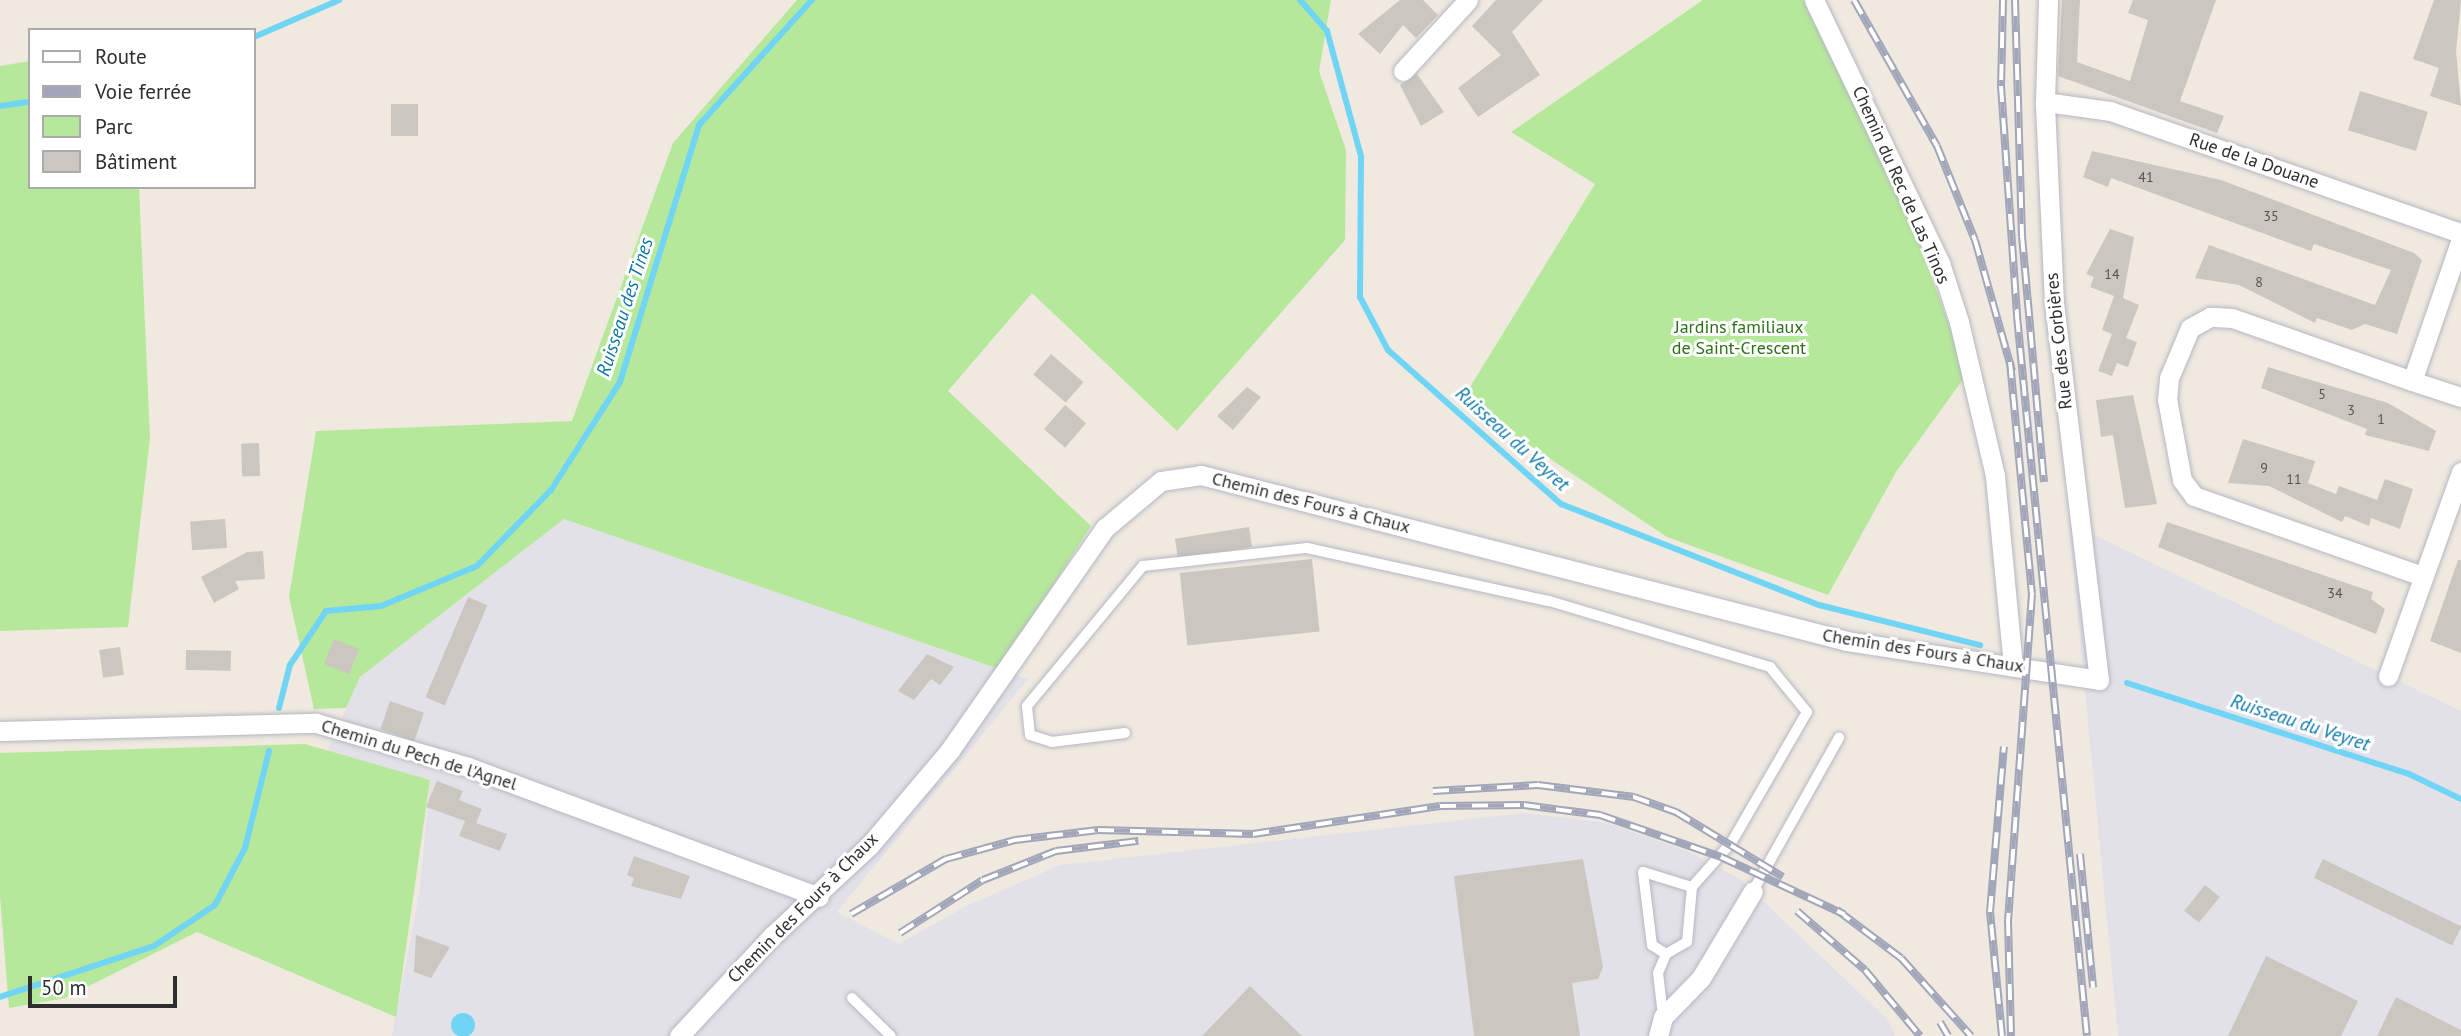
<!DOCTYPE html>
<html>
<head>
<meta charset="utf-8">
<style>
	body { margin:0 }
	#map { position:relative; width:2461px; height:1036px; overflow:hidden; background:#f0e9e0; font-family:"PT Sans",sans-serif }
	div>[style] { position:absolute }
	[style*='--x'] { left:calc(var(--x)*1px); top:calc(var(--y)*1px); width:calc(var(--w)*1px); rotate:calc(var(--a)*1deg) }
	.industrial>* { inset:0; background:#e3e1e8 }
	.green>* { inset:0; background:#b6e89b }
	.water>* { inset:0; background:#70d4f5 }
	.round { border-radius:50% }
	.stream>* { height:6px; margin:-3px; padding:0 3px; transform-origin:3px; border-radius:3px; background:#70d4f5 }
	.building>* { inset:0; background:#cbc6bf; transform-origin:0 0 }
	.roads { filter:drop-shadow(0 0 2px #b4b7c2) drop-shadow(0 0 2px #b4b7c2) }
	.service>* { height:10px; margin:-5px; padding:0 5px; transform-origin:5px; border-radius:5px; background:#fff }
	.minor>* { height:19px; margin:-9.5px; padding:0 9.5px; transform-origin:9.5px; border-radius:9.5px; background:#fff }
	.rail>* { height:8px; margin-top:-4px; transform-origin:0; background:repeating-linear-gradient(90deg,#fff 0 16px,#a2a6b9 0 32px); box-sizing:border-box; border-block:2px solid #a2a6b9 }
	span { translate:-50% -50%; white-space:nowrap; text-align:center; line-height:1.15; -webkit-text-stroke:6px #fff; paint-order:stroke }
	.number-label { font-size:14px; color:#555452 }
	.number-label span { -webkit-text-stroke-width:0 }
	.street-label { font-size:18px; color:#2e2e2e }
	.park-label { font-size:18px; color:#2c7117 }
	.water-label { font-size:19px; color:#0774a9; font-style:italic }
	.legend { position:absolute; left:28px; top:28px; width:228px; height:161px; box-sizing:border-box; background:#fff; border:2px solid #ababab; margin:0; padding:9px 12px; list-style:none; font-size:21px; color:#2e2e2e }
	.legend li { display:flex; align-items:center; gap:14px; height:35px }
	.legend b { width:35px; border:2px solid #ababab }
	.scale { position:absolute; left:28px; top:976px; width:149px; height:32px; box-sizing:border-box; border:4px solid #2e2e2e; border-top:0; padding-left:9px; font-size:21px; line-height:24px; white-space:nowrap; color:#2e2e2e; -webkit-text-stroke:5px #fff; paint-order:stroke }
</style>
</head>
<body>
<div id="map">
	<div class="industrial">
		<i style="clip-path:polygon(564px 519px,1028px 679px,837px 912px,899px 944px,966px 906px,1060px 865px,1523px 813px,1608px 823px,1687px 851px,1740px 879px,1888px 1020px,1895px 1036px,392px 1036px,420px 889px,430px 780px,327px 752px,360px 677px)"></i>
		<i style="clip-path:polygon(2069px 523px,2461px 711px,2461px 1036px,2118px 1036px)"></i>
	</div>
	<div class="green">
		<i style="clip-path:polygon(797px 0,1331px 0,1319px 71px,1346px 150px,1345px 240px,1177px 431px,1032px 293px,948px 391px,1091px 526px,999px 669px,564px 519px,360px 677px,346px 708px,314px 709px,289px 597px,316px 431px,572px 421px,673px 143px)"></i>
		<i style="clip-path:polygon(1703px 0,1803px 0,1908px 213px,1967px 374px,1896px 472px,1828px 595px,1667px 537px,1462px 400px,1595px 184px,1511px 132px)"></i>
		<i style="clip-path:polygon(30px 61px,30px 187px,139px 187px,150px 438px,128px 627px,0 631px,0 66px)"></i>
		<i style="clip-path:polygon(305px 744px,430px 780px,396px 1017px,197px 932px,65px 998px,9px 1008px,0 896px,0 753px)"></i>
	</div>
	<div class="water">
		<i class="round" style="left:451px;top:1013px;width:24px;height:24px"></i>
	</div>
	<div class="stream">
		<i style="--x:1300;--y:0;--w:41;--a:48.9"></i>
		<i style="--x:1327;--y:31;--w:130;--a:74.8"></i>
		<i style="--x:1361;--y:156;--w:141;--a:90.4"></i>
		<i style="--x:1360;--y:297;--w:60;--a:62.2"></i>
		<i style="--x:1388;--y:350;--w:232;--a:41.7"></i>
		<i style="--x:1561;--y:504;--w:277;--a:21.4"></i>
		<i style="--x:1819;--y:605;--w:166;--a:14"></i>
		<i style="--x:254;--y:37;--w:93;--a:-23.5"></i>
		<i style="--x:0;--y:106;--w:30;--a:-8"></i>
		<i style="--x:2127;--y:683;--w:296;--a:17.9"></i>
		<i style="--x:2409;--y:774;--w:58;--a:25.7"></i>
		<i style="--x:279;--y:708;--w:44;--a:-75.7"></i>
		<i style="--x:290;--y:665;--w:65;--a:-56.3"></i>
		<i style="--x:326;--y:611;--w:55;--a:-5.2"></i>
		<i style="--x:381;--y:606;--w:104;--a:-22.6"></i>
		<i style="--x:477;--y:566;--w:106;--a:-45.8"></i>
		<i style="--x:551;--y:490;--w:128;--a:-57.4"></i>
		<i style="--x:620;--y:382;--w:269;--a:-72.9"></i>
		<i style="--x:699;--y:125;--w:169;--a:-47.9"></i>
		<i style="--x:0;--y:997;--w:162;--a:-18.3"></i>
		<i style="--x:154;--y:946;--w:73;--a:-33.9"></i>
		<i style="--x:215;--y:905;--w:64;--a:-62.2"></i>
		<i style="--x:245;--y:848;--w:100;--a:-76.1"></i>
	</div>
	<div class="building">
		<i style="clip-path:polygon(1400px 0,1423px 0,1438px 15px,1416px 38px,1403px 25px,1380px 54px,1358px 34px)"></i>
		<i style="clip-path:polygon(1496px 0,1543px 0,1512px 32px,1540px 75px,1478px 117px,1458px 88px,1501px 55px,1472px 26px)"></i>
		<i style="clip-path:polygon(2062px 0,2080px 0,2077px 62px,2130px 81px,2148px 20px,2128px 13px,2133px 0,2216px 0,2180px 101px,2224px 116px,2217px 133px,2058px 76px)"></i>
		<i style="clip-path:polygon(2434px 0,2461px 0,2456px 51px,2461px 106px,2430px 96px,2439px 68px,2413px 59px)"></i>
		<i style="clip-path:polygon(1417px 74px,1444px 112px,1421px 126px,1400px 85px)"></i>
		<i style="left:2360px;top:91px;width:71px;height:41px;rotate:17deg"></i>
		<i style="left:391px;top:104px;width:27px;height:32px"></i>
		<i style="clip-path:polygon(2092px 151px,2221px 180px,2414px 253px,2422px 260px,2397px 334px,2365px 324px,2352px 330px,2317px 318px,2315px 323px,2239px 285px,2195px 278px,2209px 245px,2375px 305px,2391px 270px,2314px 244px,2311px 251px,2111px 178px,2108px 187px,2083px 177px)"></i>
		<i style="clip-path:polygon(2110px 229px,2134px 237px,2123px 298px,2139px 305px,2126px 338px,2137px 342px,2128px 367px,2117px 363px,2112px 376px,2098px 371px,2112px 334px,2102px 330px,2114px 296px,2090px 287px,2094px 277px,2086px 274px)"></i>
		<i style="left:1051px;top:354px;width:43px;height:27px;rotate:41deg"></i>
		<i style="clip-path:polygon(2268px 367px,2388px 403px,2436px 431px,2429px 451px,2365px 435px,2367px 429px,2261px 388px)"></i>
		<i style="clip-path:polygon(1247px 387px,1261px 397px,1233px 430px,1217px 416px)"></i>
		<i style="clip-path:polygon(2133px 395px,2157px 504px,2125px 508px,2113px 435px,2101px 437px,2096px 400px)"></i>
		<i style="left:1065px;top:405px;width:28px;height:32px;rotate:41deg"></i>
		<i style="clip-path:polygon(2243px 439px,2315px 461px,2308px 483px,2336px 494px,2339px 486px,2377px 500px,2385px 479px,2413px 489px,2400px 529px,2371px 518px,2369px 526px,2345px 516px,2342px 522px,2269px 486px,2228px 483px)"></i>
		<i style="left:259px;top:443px;width:33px;height:18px;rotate:88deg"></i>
		<i style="left:225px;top:519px;width:29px;height:35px;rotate:86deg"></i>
		<i style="clip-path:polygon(2167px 522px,2373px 592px,2371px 599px,2385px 609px,2376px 634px,2158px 547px)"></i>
		<i style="left:1249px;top:527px;width:20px;height:75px;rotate:81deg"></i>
		<i style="clip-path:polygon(263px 551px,265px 579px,235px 581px,239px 589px,214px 603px,201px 577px,247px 552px)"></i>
		<i style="left:1312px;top:559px;width:73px;height:133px;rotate:84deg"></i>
		<i style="clip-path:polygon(2458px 560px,2461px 560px,2461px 653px,2430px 641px)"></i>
		<i style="left:468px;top:597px;width:21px;height:109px;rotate:23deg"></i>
		<i style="left:334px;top:639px;width:27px;height:27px;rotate:22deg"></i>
		<i style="left:120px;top:647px;width:28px;height:21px;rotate:82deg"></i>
		<i style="left:186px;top:650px;width:45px;height:20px;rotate:1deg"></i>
		<i style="clip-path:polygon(927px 654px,954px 667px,940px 685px,931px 679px,914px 700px,898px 691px)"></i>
		<i style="left:390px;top:701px;width:36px;height:30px;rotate:19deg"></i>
		<i style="clip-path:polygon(437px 781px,463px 791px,459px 800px,482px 809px,476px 823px,507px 834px,500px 851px,459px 836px,465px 821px,426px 807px)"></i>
		<i style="clip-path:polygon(634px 856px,690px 876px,681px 899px,631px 886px,634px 878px,627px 875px)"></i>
		<i style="clip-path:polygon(1583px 859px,1603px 967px,1598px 979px,1572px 983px,1580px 1036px,1474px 1036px,1454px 876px)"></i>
		<i style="left:2323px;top:859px;width:154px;height:21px;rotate:26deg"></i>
		<i style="left:2205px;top:885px;width:19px;height:33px;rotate:39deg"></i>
		<i style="clip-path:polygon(416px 935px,450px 947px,431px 978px,414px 972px)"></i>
		<i style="clip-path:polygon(2266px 956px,2358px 1001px,2341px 1036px,2228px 1036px)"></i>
		<i style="clip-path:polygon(1250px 986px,1302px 1036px,1202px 1036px)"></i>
		<i style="clip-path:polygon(2396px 997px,2461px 1030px,2461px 1036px,2377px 1036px)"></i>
	</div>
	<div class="roads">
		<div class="service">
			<i style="--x:1125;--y:733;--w:74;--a:173"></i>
			<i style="--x:1052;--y:742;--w:23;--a:-162"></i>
			<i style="--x:1030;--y:735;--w:29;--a:-96"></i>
			<i style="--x:1027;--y:706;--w:182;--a:-50.4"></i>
			<i style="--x:1143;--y:566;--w:165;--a:-6.3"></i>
			<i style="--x:1307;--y:548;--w:248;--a:12.4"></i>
			<i style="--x:1549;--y:601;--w:231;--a:16.6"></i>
			<i style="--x:1770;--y:667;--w:58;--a:50.6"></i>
			<i style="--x:1807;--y:712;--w:151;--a:120.1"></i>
			<i style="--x:1731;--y:843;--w:59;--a:131.6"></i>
			<i style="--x:1753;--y:891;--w:176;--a:-60.7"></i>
			<i style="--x:852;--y:998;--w:54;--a:44.3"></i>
			<i style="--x:1663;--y:1016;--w:43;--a:-96.6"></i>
			<i style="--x:1658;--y:973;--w:21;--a:-67"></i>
			<i style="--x:1666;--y:954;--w:24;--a:-30"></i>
			<i style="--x:1687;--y:942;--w:55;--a:-84.8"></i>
			<i style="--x:1692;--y:887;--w:51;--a:-163"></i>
			<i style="--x:1643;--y:872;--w:74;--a:83"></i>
			<i style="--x:1652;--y:945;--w:17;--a:33"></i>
		</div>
		<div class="minor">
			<i style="--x:1814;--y:0;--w:292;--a:64.4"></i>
			<i style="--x:1940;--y:263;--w:62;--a:72.1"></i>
			<i style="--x:1959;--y:322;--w:158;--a:76.8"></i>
			<i style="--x:1995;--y:476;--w:191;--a:84.6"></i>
			<i style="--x:1403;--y:71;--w:96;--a:-47.5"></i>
			<i style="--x:2045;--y:102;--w:66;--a:7.9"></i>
			<i style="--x:2110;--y:111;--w:372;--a:19.2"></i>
			<i style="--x:2461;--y:239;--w:150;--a:109"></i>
			<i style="--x:2412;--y:381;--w:52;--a:18.1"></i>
			<i style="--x:2412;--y:381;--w:191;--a:-160.7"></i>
			<i style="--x:2232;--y:318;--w:22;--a:-177"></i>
			<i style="--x:2210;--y:317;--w:23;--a:151"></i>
			<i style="--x:2190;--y:328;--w:54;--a:112.8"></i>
			<i style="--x:2169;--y:378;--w:21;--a:95"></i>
			<i style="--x:2167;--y:399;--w:82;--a:79.5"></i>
			<i style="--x:2182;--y:480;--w:20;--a:53"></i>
			<i style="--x:2194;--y:496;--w:243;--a:19.3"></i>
			<i style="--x:2388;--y:676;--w:217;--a:-70.3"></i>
			<i style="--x:0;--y:731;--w:316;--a:-1.5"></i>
			<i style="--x:316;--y:723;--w:158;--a:16.1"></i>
			<i style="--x:468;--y:767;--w:374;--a:20.3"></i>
			<i style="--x:679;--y:1036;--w:137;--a:-47.1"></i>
			<i style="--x:772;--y:936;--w:132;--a:-42.9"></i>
			<i style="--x:869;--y:846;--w:126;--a:-49.8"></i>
			<i style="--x:950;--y:750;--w:271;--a:-55.1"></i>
			<i style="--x:1105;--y:528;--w:73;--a:-40"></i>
			<i style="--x:1161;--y:481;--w:40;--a:-8.5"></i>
			<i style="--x:1201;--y:475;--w:667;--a:14.41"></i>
			<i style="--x:1847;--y:641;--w:255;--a:8.8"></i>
			<i style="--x:2099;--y:680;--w:380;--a:-96.8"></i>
			<i style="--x:2054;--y:303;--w:201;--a:-92.6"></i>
			<i style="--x:2045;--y:102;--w:102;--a:-88.3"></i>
			<i style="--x:1658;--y:1036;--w:20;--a:-75"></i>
			<i style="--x:1663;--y:1017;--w:54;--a:-45.7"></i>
			<i style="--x:1701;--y:978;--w:101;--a:-59.1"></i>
		</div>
	</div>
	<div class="rail">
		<i style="--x:1854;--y:0;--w:168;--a:60.4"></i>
		<i style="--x:1937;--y:146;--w:101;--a:68"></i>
		<i style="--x:1975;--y:240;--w:136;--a:74.2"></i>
		<i style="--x:2003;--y:0;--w:86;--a:91.3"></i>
		<i style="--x:2001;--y:86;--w:231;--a:86"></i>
		<i style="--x:2017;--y:316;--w:723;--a:84.45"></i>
		<i style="--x:2015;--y:0;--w:236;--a:88.3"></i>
		<i style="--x:2022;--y:236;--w:247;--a:84.9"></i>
		<i style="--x:2010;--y:362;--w:233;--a:84.6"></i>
		<i style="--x:2032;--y:594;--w:327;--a:94.2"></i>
		<i style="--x:2008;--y:920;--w:116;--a:88.5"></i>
		<i style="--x:1433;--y:791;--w:105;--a:-3.3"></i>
		<i style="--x:1538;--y:785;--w:97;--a:7.1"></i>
		<i style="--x:1634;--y:797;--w:45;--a:19.7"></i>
		<i style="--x:1676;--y:812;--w:125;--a:31.3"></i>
		<i style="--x:2080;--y:854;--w:134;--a:84.4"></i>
		<i style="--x:1837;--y:910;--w:80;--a:36.9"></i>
		<i style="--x:1901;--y:958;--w:105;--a:48.1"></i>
		<i style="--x:1797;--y:911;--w:90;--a:40.9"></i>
		<i style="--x:1865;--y:970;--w:86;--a:50.2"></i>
		<i style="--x:851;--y:914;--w:110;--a:-30.1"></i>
		<i style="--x:946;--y:859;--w:72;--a:-15.4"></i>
		<i style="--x:1015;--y:840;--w:84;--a:-6.9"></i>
		<i style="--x:1098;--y:830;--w:155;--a:1.5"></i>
		<i style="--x:1253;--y:834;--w:189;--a:-8.5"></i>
		<i style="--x:1440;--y:806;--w:84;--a:-0.7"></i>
		<i style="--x:1524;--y:805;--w:77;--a:7.5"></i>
		<i style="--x:1600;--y:815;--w:128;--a:19.1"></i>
		<i style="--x:1721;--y:857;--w:136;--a:24.9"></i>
		<i style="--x:900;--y:933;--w:98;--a:-32.6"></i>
		<i style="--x:983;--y:880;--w:79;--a:-21.7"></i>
		<i style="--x:1056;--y:851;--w:83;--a:-7"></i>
		<i style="--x:1940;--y:1022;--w:16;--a:60"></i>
		<i style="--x:2002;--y:1036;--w:125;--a:-95.5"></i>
		<i style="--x:1990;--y:912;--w:166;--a:-85.2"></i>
	</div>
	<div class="number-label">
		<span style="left:2146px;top:177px">41</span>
		<span style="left:2271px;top:216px">35</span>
		<span style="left:2112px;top:274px">14</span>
		<span style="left:2259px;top:282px">8</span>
		<span style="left:2322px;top:394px">5</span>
		<span style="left:2351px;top:410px">3</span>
		<span style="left:2381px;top:419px">1</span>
		<span style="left:2264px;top:468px">9</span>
		<span style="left:2294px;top:479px">11</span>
		<span style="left:2335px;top:593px">34</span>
	</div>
	<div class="street-label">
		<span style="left:2254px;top:161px;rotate:19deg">Rue de la Douane</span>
		<span style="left:1901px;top:185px;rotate:66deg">Chemin du Rec de Las Tinos</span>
		<span style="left:2059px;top:341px;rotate:-96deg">Rue des Corbières</span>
		<span style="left:1311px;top:503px;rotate:14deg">Chemin des Fours à Chaux</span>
		<span style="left:1923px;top:651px;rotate:9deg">Chemin des Fours à Chaux</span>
		<span style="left:419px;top:755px;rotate:17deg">Chemin du Pech de l'Agnel</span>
		<span style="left:803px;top:908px;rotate:-45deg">Chemin des Fours à Chaux</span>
	</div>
	<div class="park-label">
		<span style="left:1739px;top:338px">Jardins familiaux<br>de Saint-Crescent</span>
	</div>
	<div class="water-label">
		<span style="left:625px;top:307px;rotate:-72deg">Ruisseau des Tines</span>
		<span style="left:1512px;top:439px;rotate:42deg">Ruisseau du Veyret</span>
		<span style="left:2300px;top:723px;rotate:18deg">Ruisseau du Veyret</span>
	</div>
	<ul class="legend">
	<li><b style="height:9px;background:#fff"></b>Route</li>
	<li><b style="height:9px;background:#a2a6b9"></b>Voie ferrée</li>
	<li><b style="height:19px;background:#b6e89b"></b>Parc</li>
	<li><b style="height:19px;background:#cbc6bf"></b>Bâtiment</li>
	</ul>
	<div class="scale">50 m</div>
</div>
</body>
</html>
